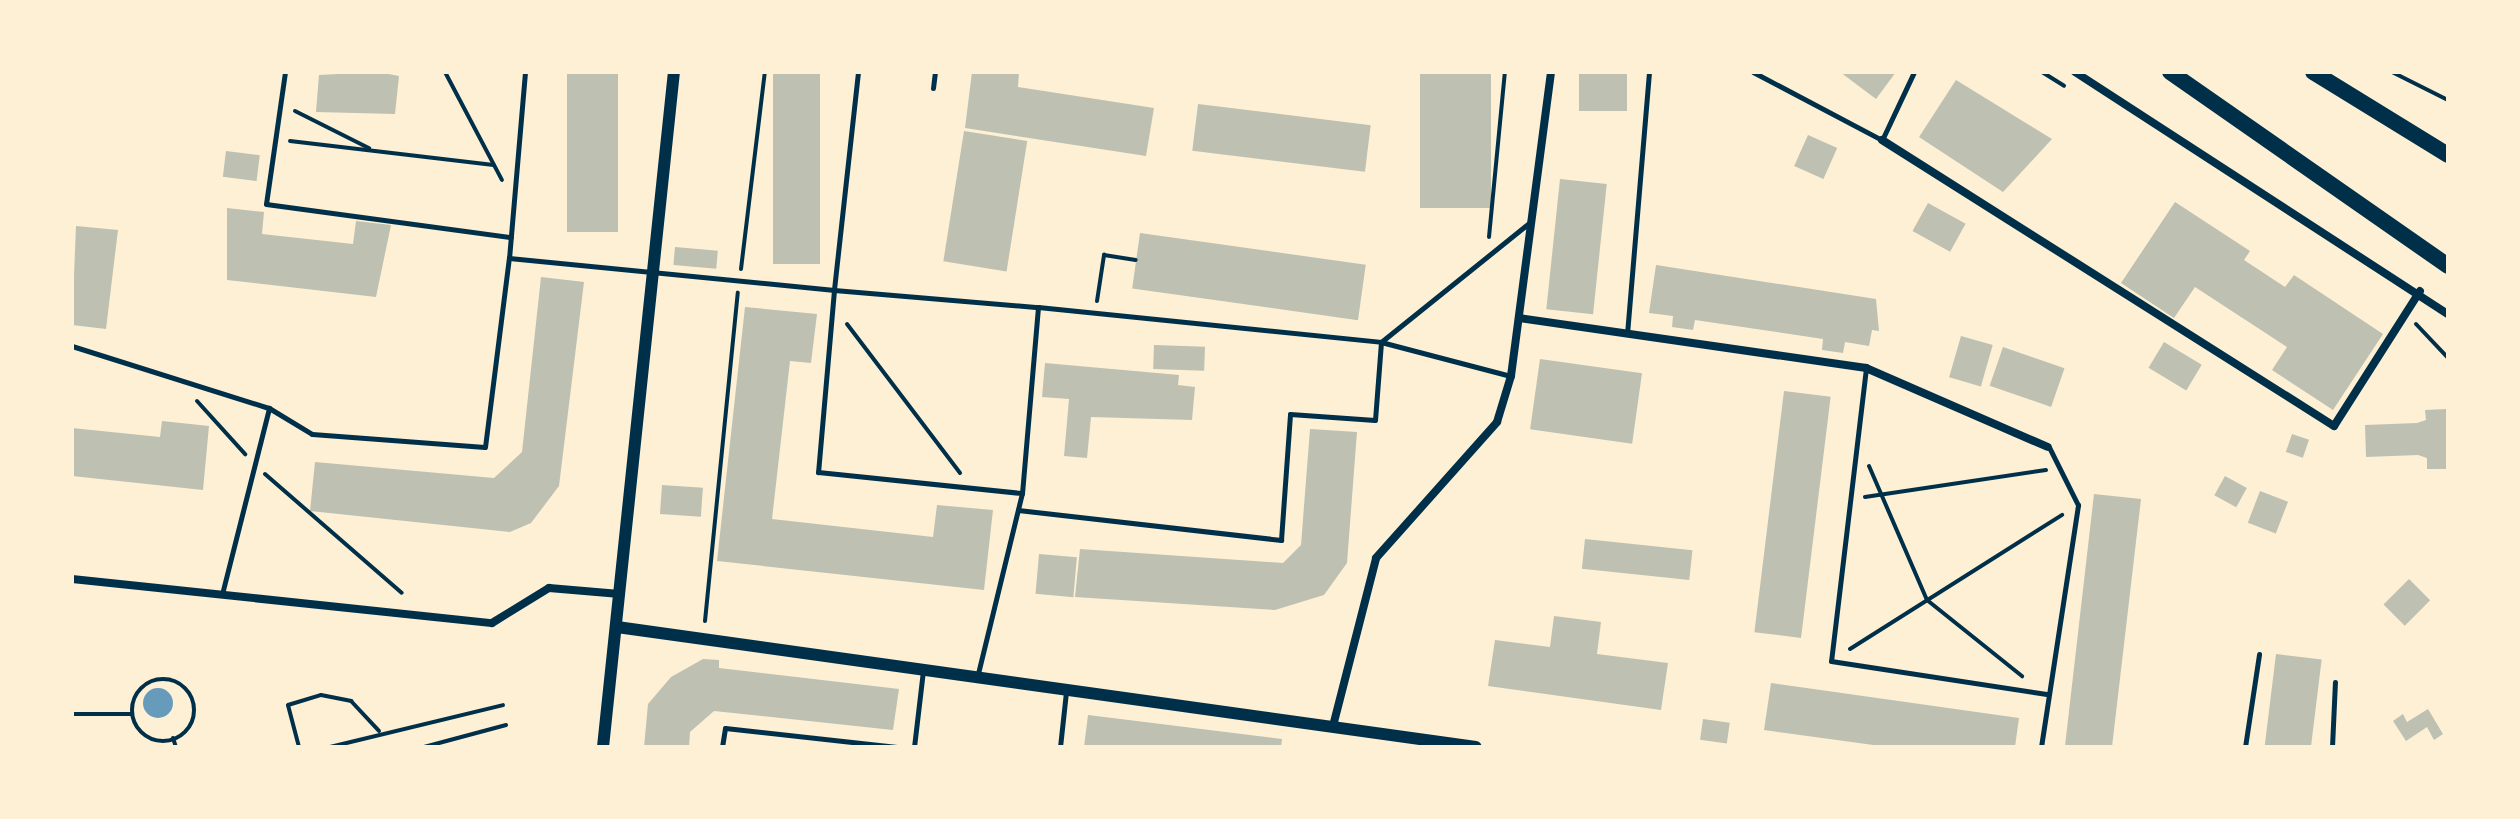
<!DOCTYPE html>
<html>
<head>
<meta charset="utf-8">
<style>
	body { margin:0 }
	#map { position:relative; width:2520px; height:819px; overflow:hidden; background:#fdf0d5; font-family:"DejaVu Sans",sans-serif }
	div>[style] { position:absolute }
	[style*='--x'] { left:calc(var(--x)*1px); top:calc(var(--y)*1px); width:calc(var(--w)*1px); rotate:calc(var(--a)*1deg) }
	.water>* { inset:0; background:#669bbc }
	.round { border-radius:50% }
	.building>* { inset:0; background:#bec0b2; transform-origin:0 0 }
	.path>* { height:4px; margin:-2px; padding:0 2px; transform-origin:2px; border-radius:2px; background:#003049 }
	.path>.ring { margin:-2px; padding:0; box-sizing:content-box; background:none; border:4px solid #003049; border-radius:50% }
	.service>* { height:5px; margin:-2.5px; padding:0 2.5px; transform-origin:2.5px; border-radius:2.5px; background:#003049 }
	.minor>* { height:8px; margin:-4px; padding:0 4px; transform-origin:4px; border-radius:4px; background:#003049 }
	.tertiary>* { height:12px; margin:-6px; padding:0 6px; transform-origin:6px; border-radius:6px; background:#003049 }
	.primary>* { height:16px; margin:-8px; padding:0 8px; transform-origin:8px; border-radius:8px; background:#003049 }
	span { translate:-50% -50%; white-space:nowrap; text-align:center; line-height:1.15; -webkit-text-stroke:6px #fdf0d5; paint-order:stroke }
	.frame { position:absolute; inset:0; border:74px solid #fdf0d5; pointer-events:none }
</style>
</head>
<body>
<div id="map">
	<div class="water">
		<i class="round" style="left:143px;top:688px;width:30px;height:30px"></i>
	</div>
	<div class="building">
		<i style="clip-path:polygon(378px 72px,399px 76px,395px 114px,316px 112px,319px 75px)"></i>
		<i style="left:567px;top:72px;width:51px;height:160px"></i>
		<i style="left:773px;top:72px;width:47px;height:192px"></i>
		<i style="clip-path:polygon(972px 72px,1019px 72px,1018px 87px,1154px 108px,1146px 156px,965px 128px)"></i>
		<i style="left:1420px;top:72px;width:71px;height:136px"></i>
		<i style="left:1579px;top:72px;width:48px;height:39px"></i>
		<i style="clip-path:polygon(1840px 72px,1896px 72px,1876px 99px)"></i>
		<i style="clip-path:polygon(1956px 80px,2052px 139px,2003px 192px,1919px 137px)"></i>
		<i style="left:1198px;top:104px;width:174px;height:47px;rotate:7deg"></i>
		<i style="left:964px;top:131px;width:64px;height:132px;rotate:9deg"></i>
		<i style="left:1808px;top:135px;width:32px;height:34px;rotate:24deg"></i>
		<i style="left:226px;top:151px;width:34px;height:26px;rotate:7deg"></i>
		<i style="left:1560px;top:179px;width:47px;height:131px;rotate:6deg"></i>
		<i style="clip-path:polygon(2175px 202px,2250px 251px,2244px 260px,2285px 287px,2294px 275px,2383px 334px,2333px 410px,2272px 370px,2287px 347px,2195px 287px,2174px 318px,2121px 283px)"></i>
		<i style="left:1928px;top:203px;width:43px;height:32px;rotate:29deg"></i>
		<i style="clip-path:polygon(227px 208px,264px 212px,262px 234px,353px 244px,356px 221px,391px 225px,376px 297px,227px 280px)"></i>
		<i style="clip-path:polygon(76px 226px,118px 230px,106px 329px,72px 325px)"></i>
		<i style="left:1140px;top:233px;width:228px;height:56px;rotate:8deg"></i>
		<i style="left:675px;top:247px;width:43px;height:18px;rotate:5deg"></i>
		<i style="clip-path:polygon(1656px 265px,1876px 299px,1879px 331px,1872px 330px,1869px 346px,1845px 342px,1843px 353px,1822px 350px,1823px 339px,1695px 320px,1693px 330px,1672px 327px,1673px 316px,1649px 313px)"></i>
		<i style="clip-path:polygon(541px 277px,584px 282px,559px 486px,531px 523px,510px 532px,310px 511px,315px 462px,494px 478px,522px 452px)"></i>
		<i style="clip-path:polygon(745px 307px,817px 314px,811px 363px,790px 361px,772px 519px,933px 537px,937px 505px,993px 510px,984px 590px,717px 561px)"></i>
		<i style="left:1961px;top:336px;width:33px;height:43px;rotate:16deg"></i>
		<i style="left:2164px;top:342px;width:44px;height:30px;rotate:31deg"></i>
		<i style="left:1154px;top:345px;width:51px;height:24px;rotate:2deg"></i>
		<i style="left:2003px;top:347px;width:65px;height:41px;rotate:19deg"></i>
		<i style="left:1540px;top:359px;width:103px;height:71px;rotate:8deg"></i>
		<i style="clip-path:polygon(1045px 363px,1179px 375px,1178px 385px,1195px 387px,1192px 420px,1091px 417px,1087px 458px,1064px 456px,1069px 399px,1042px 397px)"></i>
		<i style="left:1784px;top:391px;width:47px;height:243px;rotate:7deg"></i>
		<i style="clip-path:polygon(2447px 409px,2448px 469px,2427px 469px,2427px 458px,2418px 455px,2366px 457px,2365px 425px,2417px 423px,2426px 420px,2425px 410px)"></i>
		<i style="clip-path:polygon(162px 421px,209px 426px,203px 490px,72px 476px,72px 428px,160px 437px)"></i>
		<i style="clip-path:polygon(1310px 429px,1357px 432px,1347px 563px,1324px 595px,1275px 610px,1075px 597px,1080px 549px,1283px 563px,1301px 545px)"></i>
		<i style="left:2292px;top:434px;width:18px;height:19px;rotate:19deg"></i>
		<i style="left:2225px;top:476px;width:25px;height:22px;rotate:29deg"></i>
		<i style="left:662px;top:485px;width:41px;height:29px;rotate:4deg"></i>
		<i style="left:2260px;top:491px;width:30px;height:34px;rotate:21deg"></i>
		<i style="clip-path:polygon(2094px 494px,2141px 499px,2112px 747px,2073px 747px,2065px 746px)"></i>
		<i style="left:1585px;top:539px;width:108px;height:30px;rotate:6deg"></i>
		<i style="left:1039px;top:554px;width:38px;height:40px;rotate:5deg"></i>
		<i style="left:2409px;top:579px;width:30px;height:36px;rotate:45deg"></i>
		<i style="clip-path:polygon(1554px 616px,1601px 622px,1597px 654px,1668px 663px,1661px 710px,1488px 686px,1495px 640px,1550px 647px)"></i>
		<i style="left:2276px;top:654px;width:46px;height:94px;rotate:7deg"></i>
		<i style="clip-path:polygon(703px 659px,719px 660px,719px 668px,899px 689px,893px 730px,714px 711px,690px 732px,689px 747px,644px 747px,648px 704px,671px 677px)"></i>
		<i style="clip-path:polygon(1771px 683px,2019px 718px,2015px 747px,1888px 747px,1764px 730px)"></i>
		<i style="clip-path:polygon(2428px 709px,2443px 734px,2434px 740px,2427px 727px,2406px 741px,2393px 721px,2403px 714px,2407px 722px)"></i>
		<i style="clip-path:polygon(1088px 715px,1282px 739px,1281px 747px,1084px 747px)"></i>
		<i style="left:1703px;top:719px;width:27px;height:21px;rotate:8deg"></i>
	</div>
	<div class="path">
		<i style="--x:445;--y:72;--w:122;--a:62.2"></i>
		<i style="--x:2042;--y:72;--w:26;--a:32"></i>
		<i style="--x:2392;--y:72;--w:63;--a:26.6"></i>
		<i style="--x:295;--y:111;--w:83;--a:26.6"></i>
		<i style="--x:290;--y:141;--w:205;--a:6.7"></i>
		<i style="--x:1489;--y:237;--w:166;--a:-84.5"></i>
		<i style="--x:741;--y:269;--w:198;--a:-83.1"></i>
		<i style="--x:1097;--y:301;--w:47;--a:-81.3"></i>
		<i style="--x:1104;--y:255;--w:32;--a:9"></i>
		<i style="--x:847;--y:324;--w:187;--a:52.8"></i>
		<i style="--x:2416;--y:324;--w:47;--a:46.7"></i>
		<i style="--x:197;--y:401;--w:72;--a:47.8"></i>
		<i style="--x:1869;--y:466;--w:146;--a:66.6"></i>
		<i style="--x:1927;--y:600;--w:122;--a:38.7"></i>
		<i style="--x:265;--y:474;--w:181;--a:41"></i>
		<i style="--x:1865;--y:497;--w:183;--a:-8.5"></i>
		<i style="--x:705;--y:621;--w:330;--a:-84.3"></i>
		<i style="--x:1850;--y:649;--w:251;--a:-32.3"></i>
		<i class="ring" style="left:132px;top:679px;width:58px;height:58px"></i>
		<i style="--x:72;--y:714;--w:60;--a:0"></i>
		<i style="--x:173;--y:738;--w:9;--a:72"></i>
		<i style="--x:299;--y:747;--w:43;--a:-104.7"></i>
		<i style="--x:288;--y:705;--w:34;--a:-17"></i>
		<i style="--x:321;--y:695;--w:31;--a:11"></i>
		<i style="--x:351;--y:701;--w:41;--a:47"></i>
		<i style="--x:330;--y:747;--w:178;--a:-13.6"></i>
		<i style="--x:424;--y:747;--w:85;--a:-15"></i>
	</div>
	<div class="service">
		<i style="--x:285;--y:72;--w:133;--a:98.2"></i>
		<i style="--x:266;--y:204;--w:247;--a:7.7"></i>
		<i style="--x:525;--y:72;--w:187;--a:94.9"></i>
		<i style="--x:509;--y:258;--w:327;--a:5.6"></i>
		<i style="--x:834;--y:290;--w:183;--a:95"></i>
		<i style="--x:818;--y:472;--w:205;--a:5.9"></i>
		<i style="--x:858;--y:72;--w:219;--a:96.3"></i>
		<i style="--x:834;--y:290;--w:205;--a:4.8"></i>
		<i style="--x:1038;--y:307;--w:187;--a:94.9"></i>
		<i style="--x:1022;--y:493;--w:189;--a:103.7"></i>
		<i style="--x:1753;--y:72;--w:146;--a:27.8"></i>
		<i style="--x:1882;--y:140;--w:75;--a:-64.8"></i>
		<i style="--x:933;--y:88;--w:16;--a:-83"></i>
		<i style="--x:1038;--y:307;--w:345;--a:5.8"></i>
		<i style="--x:1381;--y:342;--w:191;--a:-38.8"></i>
		<i style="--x:1627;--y:334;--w:263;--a:-85.2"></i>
		<i style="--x:72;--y:346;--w:207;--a:17.5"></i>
		<i style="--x:269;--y:408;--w:50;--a:31.2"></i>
		<i style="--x:312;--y:434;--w:173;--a:4.3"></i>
		<i style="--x:485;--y:447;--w:191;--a:-82.8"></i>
		<i style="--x:1866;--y:368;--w:295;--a:96.8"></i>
		<i style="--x:1831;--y:661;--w:218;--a:8.7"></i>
		<i style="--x:1018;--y:510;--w:265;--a:6.5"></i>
		<i style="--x:1281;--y:540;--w:126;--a:-85.9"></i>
		<i style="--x:1290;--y:414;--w:85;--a:4"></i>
		<i style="--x:1375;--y:420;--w:78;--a:-85.6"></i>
		<i style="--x:1381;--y:342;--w:134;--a:14.7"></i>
		<i style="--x:222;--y:594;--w:192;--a:-75.8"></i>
		<i style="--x:722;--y:747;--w:19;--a:-81"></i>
		<i style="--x:725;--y:728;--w:173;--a:6.3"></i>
		<i style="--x:914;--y:747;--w:78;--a:-83.3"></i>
		<i style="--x:1060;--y:747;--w:55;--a:-83.8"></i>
		<i style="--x:2041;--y:747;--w:245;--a:-81.3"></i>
		<i style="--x:2078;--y:505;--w:65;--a:-116.6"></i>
		<i style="--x:2245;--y:747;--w:94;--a:-81.4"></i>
		<i style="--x:2332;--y:747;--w:65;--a:-87.4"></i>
	</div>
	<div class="minor">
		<i style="--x:2075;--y:72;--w:445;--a:33"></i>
		<i style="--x:1882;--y:140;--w:535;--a:32.32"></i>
		<i style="--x:2334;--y:426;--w:160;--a:-57.5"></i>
		<i style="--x:1519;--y:318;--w:351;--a:8.2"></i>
		<i style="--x:1866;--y:368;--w:198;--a:23.5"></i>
		<i style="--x:72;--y:579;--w:422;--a:6"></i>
		<i style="--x:492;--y:623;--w:67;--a:-31.6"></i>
		<i style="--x:549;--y:588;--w:71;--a:4.8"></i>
		<i style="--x:1333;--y:726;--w:173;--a:-75.6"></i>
		<i style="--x:1376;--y:558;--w:182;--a:-48.3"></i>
		<i style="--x:1497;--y:422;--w:48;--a:-73.1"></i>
		<i style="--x:1511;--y:376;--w:307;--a:-82.5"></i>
	</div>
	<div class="tertiary">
		<i style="--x:617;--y:627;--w:867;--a:7.95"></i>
		<i style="--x:603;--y:747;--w:679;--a:-84"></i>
	</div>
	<div class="primary">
		<i style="--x:2170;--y:72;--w:339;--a:34.9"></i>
		<i style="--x:2313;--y:72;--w:158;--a:31.6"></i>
	</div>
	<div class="frame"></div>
</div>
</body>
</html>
